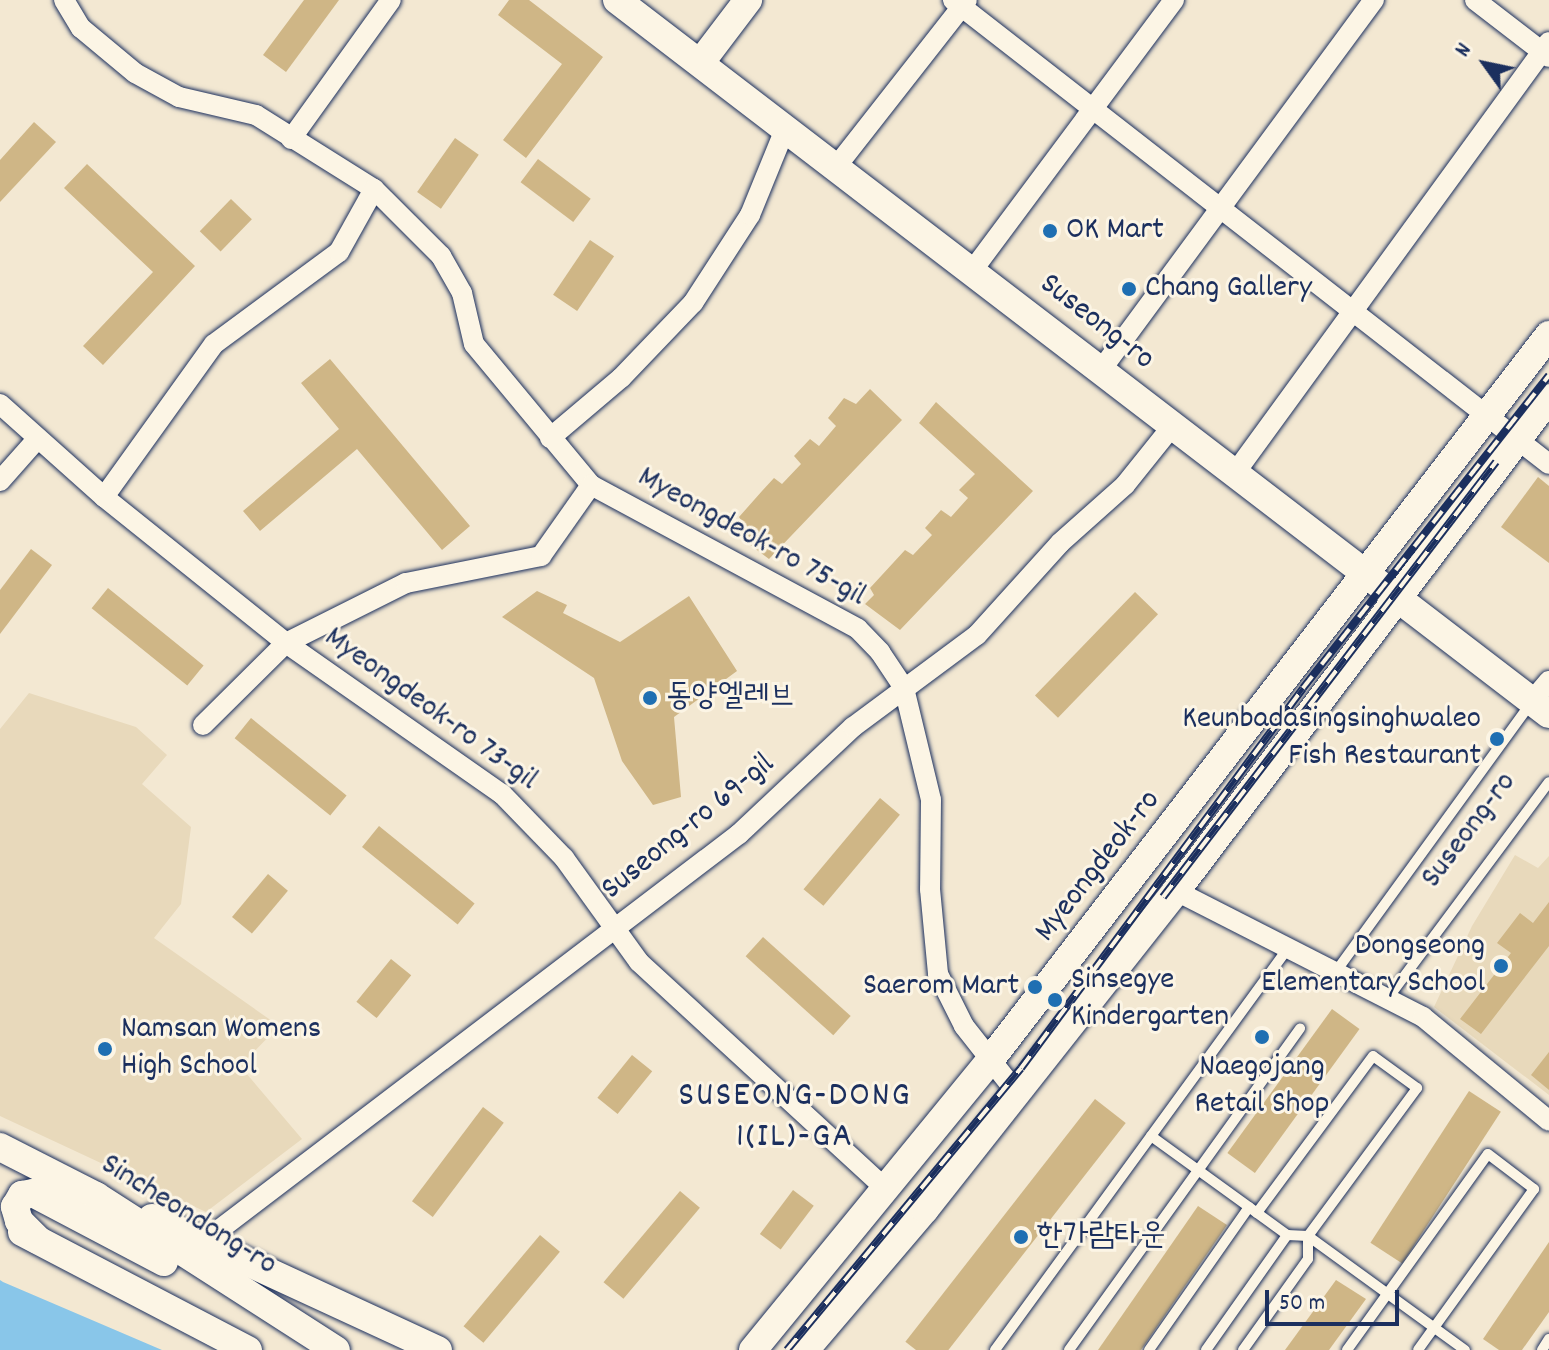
<!DOCTYPE html>
<html>
<head>
<meta charset="utf-8">
<style>
	body { margin:0 }
	#map { position:relative; width:1549px; height:1350px; overflow:hidden; background:#f3e8d2; font-family:Dekko,"Poor Story",sans-serif }
	div>[style] { position:absolute }
	[style*='--x'] { left:calc(var(--x)*1px); top:calc(var(--y)*1px); width:calc(var(--w)*1px); rotate:calc(var(--a)*1deg) }
	.built>* { inset:0; background:#e8d9bb }
	.water>* { inset:0; background:#89c6e9 }
	.building>* { inset:0; background:#cfb686; transform-origin:0 0 }
	.roads { filter:drop-shadow(0 0 2px #1b2f5e) drop-shadow(0 0 2px #1b2f5e) }
	.lane>* { height:10px; margin:-5px; padding:0 5px; transform-origin:5px; border-radius:5px; background:#fcf5e5 }
	.street>* { height:20px; margin:-10px; padding:0 10px; transform-origin:10px; border-radius:10px; background:#fcf5e5 }
	.secondary>* { height:28px; margin:-14px; padding:0 14px; transform-origin:14px; border-radius:14px; background:#fcf5e5 }
	.rail>* { height:8px; margin-top:-4px; transform-origin:0; background:repeating-linear-gradient(90deg,#fcf5e5 0 15px,#1b2f5e 0 30px); box-sizing:border-box; border-block:2px solid #1b2f5e }
	.dots>* { width:22px; height:22px; translate:-50% -50%; box-sizing:border-box; border:4px solid #fcf5e5; border-radius:50% }
	span { translate:-50% -50%; white-space:nowrap; text-align:center; line-height:1.15; -webkit-text-stroke:6px #fcf5e5; paint-order:stroke }
	.poi-label { font-size:32px; color:#1b2f5e }
	.left { translate:0 -50%; text-align:left }
	.right { translate:-100% -50%; text-align:right }
	.street-label { font-size:32px; color:#1b2f5e }
	.quarter-label { font-size:36px; color:#1b2f5e; letter-spacing:2px }
	.north { position:absolute; left:1445px; top:24px; width:80px; height:80px; -webkit-text-stroke:6px #fcf5e5; paint-order:stroke; rotate:303deg; font-size:22px; font-weight:700; line-height:32px; text-align:center; color:#1b2f5e }
	.north::after { content:''; display:block; margin:auto; width:28px; height:36px; background:#1b2f5e; clip-path:polygon(50% 0,100% 100%,50% 72%,0 100%) }
	.scale { position:absolute; left:1265px; top:1290px; width:134px; height:36px; box-sizing:border-box; border:4px solid #1b2f5e; border-top:0; padding-left:10px; font-size:24px; line-height:28px; white-space:nowrap; color:#1b2f5e; -webkit-text-stroke:6px #fcf5e5; paint-order:stroke }
</style>
</head>
<body>
<div id="map">
	<div class="built">
		<i style="clip-path:polygon(29px 693px,136px 727px,167px 755px,142px 784px,191px 827px,181px 904px,154px 938px,279px 1026px,240px 1066px,302px 1139px,206px 1212px,0 1116px,0 729px)"></i>
		<i style="clip-path:polygon(1515px 855px,1538px 868px,1549px 856px,1549px 1095px,1434px 1007px,1472px 926px)"></i>
	</div>
	<div class="water">
		<i style="clip-path:polygon(0 1280px,3px 1282px,162px 1350px,0 1350px)"></i>
	</div>
	<div class="building">
		<i style="clip-path:polygon(304px 0,339px 0,286px 72px,263px 55px)"></i>
		<i style="clip-path:polygon(509px 0,529px 0,603px 57px,526px 158px,503px 140px,562px 64px,498px 15px)"></i>
		<i style="clip-path:polygon(34px 122px,56px 142px,0 202px,0 160px)"></i>
		<i style="left:455px;top:138px;width:29px;height:66px;rotate:35deg"></i>
		<i style="left:538px;top:159px;width:66px;height:29px;rotate:37deg"></i>
		<i style="clip-path:polygon(87px 164px,195px 266px,103px 365px,83px 346px,153px 272px,64px 188px)"></i>
		<i style="left:231px;top:199px;width:29px;height:45px;rotate:44deg"></i>
		<i style="left:590px;top:240px;width:29px;height:66px;rotate:34deg"></i>
		<i style="clip-path:polygon(330px 359px,470px 526px,442px 550px,357px 449px,260px 531px,243px 511px,339px 429px,301px 383px)"></i>
		<i style="clip-path:polygon(870px 389px,902px 420px,769px 559px,733px 532px,743px 523px,739px 517px,762px 491px,774px 478px,782px 484px,801px 464px,794px 456px,810px 439px,819px 446px,836px 426px,828px 418px,844px 398px,856px 404px)"></i>
		<i style="clip-path:polygon(936px 402px,1033px 491px,900px 630px,865px 604px,874px 595px,870px 588px,905px 550px,913px 555px,932px 535px,925px 528px,941px 510px,951px 517px,968px 498px,959px 490px,975px 474px,919px 423px)"></i>
		<i style="clip-path:polygon(1538px 477px,1549px 486px,1549px 563px,1501px 527px)"></i>
		<i style="clip-path:polygon(31px 549px,52px 565px,0 634px,0 590px)"></i>
		<i style="left:108px;top:588px;width:123px;height:26px;rotate:39deg"></i>
		<i style="clip-path:polygon(537px 591px,567px 605px,563px 613px,620px 642px,689px 596px,737px 671px,674px 717px,681px 797px,653px 805px,622px 761px,594px 678px,502px 617px)"></i>
		<i style="left:1135px;top:592px;width:32px;height:144px;rotate:44deg"></i>
		<i style="left:251px;top:718px;width:123px;height:26px;rotate:39deg"></i>
		<i style="left:880px;top:798px;width:26px;height:119px;rotate:40deg"></i>
		<i style="left:379px;top:826px;width:123px;height:27px;rotate:39deg"></i>
		<i style="left:268px;top:874px;width:26px;height:56px;rotate:40deg"></i>
		<i style="clip-path:polygon(1549px 902px,1549px 946px,1481px 1034px,1460px 1019px,1511px 953px,1497px 943px,1520px 913px,1533px 923px)"></i>
		<i style="left:763px;top:937px;width:118px;height:26px;rotate:42deg"></i>
		<i style="left:391px;top:959px;width:26px;height:55px;rotate:39deg"></i>
		<i style="left:1332px;top:1009px;width:34px;height:178px;rotate:36deg"></i>
		<i style="clip-path:polygon(1549px 1052px,1549px 1090px,1531px 1075px)"></i>
		<i style="left:632px;top:1055px;width:26px;height:55px;rotate:39deg"></i>
		<i style="left:1469px;top:1091px;width:38px;height:181px;rotate:33deg"></i>
		<i style="left:1095px;top:1099px;width:39px;height:308px;rotate:38deg"></i>
		<i style="left:483px;top:1107px;width:26px;height:118px;rotate:37deg"></i>
		<i style="left:793px;top:1190px;width:26px;height:55px;rotate:37deg"></i>
		<i style="left:680px;top:1191px;width:26px;height:119px;rotate:40deg"></i>
		<i style="clip-path:polygon(1198px 1206px,1227px 1225px,1141px 1350px,1098px 1350px)"></i>
		<i style="left:540px;top:1235px;width:26px;height:119px;rotate:40deg"></i>
		<i style="clip-path:polygon(1549px 1242px,1549px 1312px,1522px 1350px,1499px 1350px,1483px 1339px)"></i>
		<i style="clip-path:polygon(1336px 1280px,1366px 1299px,1329px 1350px,1285px 1350px)"></i>
	</div>
	<div class="roads">
		<div class="lane">
			<i style="--x:1337;--y:970;--w:330;--a:-54"></i>
			<i style="--x:1388;--y:998;--w:269;--a:-53.3"></i>
			<i style="--x:1151;--y:1136;--w:121;--a:35.9"></i>
			<i style="--x:1249;--y:1207;--w:10;--a:37"></i>
			<i style="--x:1257;--y:1213;--w:37;--a:36"></i>
			<i style="--x:1287;--y:1235;--w:21;--a:3"></i>
			<i style="--x:1308;--y:1236;--w:184;--a:-53.6"></i>
			<i style="--x:1417;--y:1088;--w:54;--a:-144"></i>
			<i style="--x:1373;--y:1056;--w:195;--a:126.5"></i>
			<i style="--x:1308;--y:1236;--w:194;--a:36"></i>
			<i style="--x:995;--y:1350;--w:499;--a:-53.9"></i>
			<i style="--x:1069;--y:1350;--w:396;--a:-54.3"></i>
			<i style="--x:1149;--y:1350;--w:174;--a:-55"></i>
			<i style="--x:1206;--y:1350;--w:141;--a:-54.8"></i>
			<i style="--x:1243;--y:1350;--w:112;--a:-54.5"></i>
			<i style="--x:1308;--y:1259;--w:23;--a:-90"></i>
			<i style="--x:1347;--y:1350;--w:241;--a:-54.3"></i>
			<i style="--x:1488;--y:1154;--w:58;--a:37.3"></i>
			<i style="--x:1534;--y:1189;--w:198;--a:125.8"></i>
			<i style="--x:1542;--y:1350;--w:13;--a:-58"></i>
		</div>
		<div class="street">
			<i style="--x:64;--y:0;--w:33;--a:59"></i>
			<i style="--x:81;--y:28;--w:70;--a:39.8"></i>
			<i style="--x:135;--y:73;--w:50;--a:28.6"></i>
			<i style="--x:179;--y:97;--w:79;--a:13.2"></i>
			<i style="--x:256;--y:115;--w:139;--a:32.1"></i>
			<i style="--x:374;--y:189;--w:95;--a:45"></i>
			<i style="--x:441;--y:256;--w:43;--a:60.4"></i>
			<i style="--x:462;--y:293;--w:52;--a:76.8"></i>
			<i style="--x:474;--y:344;--w:183;--a:50.3"></i>
			<i style="--x:591;--y:485;--w:303;--a:28.3"></i>
			<i style="--x:858;--y:629;--w:32;--a:46"></i>
			<i style="--x:880;--y:652;--w:43;--a:56.3"></i>
			<i style="--x:904;--y:688;--w:115;--a:76.4"></i>
			<i style="--x:931;--y:800;--w:89;--a:90.6"></i>
			<i style="--x:930;--y:889;--w:85;--a:84.6"></i>
			<i style="--x:938;--y:974;--w:58;--a:63.4"></i>
			<i style="--x:964;--y:1026;--w:85;--a:51.7"></i>
			<i style="--x:953;--y:0;--w:755;--a:37.9"></i>
			<i style="--x:1475;--y:0;--w:93;--a:37.6"></i>
			<i style="--x:291;--y:139;--w:171;--a:-54.3"></i>
			<i style="--x:836;--y:167;--w:212;--a:-51.9"></i>
			<i style="--x:972;--y:271;--w:338;--a:-53.3"></i>
			<i style="--x:1101;--y:370;--w:460;--a:-53.6"></i>
			<i style="--x:0;--y:404;--w:140;--a:41.8"></i>
			<i style="--x:104;--y:497;--w:233;--a:38.7"></i>
			<i style="--x:286;--y:643;--w:264;--a:35"></i>
			<i style="--x:502;--y:794;--w:89;--a:45.9"></i>
			<i style="--x:564;--y:858;--w:128;--a:54.2"></i>
			<i style="--x:639;--y:962;--w:335;--a:42.6"></i>
			<i style="--x:550;--y:438;--w:93;--a:-40.2"></i>
			<i style="--x:621;--y:378;--w:104;--a:-46.2"></i>
			<i style="--x:693;--y:303;--w:105;--a:-57.1"></i>
			<i style="--x:750;--y:215;--w:95;--a:-67.8"></i>
			<i style="--x:1235;--y:473;--w:533;--a:-53.93"></i>
			<i style="--x:0;--y:481;--w:57;--a:-48.5"></i>
			<i style="--x:104;--y:497;--w:188;--a:-54.3"></i>
			<i style="--x:214;--y:344;--w:155;--a:-36.4"></i>
			<i style="--x:339;--y:252;--w:72;--a:-60.9"></i>
			<i style="--x:1532;--y:701;--w:26;--a:-50"></i>
			<i style="--x:203;--y:725;--w:117;--a:-44.7"></i>
			<i style="--x:286;--y:643;--w:134;--a:-26.6"></i>
			<i style="--x:406;--y:583;--w:138;--a:-11.3"></i>
			<i style="--x:541;--y:556;--w:87;--a:-54.8"></i>
			<i style="--x:1176;--y:891;--w:277;--a:27"></i>
			<i style="--x:1423;--y:1017;--w:163;--a:39.5"></i>
			<i style="--x:207;--y:1239;--w:669;--a:-37.28"></i>
			<i style="--x:739;--y:834;--w:156;--a:-43.2"></i>
			<i style="--x:853;--y:727;--w:154;--a:-36.6"></i>
			<i style="--x:977;--y:635;--w:124;--a:-47.9"></i>
			<i style="--x:1060;--y:543;--w:87;--a:-41.7"></i>
			<i style="--x:1125;--y:485;--w:77;--a:-51.3"></i>
		</div>
		<div class="secondary">
			<i style="--x:617;--y:0;--w:1174;--a:37.46"></i>
			<i style="--x:701;--y:62;--w:78;--a:-52.8"></i>
			<i style="--x:0;--y:1147;--w:108;--a:27"></i>
			<i style="--x:96;--y:1196;--w:285;--a:32.7"></i>
			<i style="--x:152;--y:1218;--w:315;--a:24.8"></i>
			<i style="--x:22;--y:1232;--w:255;--a:27.6"></i>
			<i style="--x:38;--y:1240;--w:27;--a:-135"></i>
			<i style="--x:19;--y:1221;--w:15;--a:-106"></i>
			<i style="--x:15;--y:1207;--w:14;--a:-60"></i>
			<i style="--x:22;--y:1195;--w:11;--a:-10"></i>
			<i style="--x:33;--y:1193;--w:148;--a:27.8"></i>
			<i style="--x:753;--y:1350;--w:376;--a:-50.7"></i>
			<i style="--x:991;--y:1059;--w:914;--a:-52.38"></i>
			<i style="--x:805;--y:1350;--w:185;--a:-49.6"></i>
			<i style="--x:925;--y:1209;--w:405;--a:-51.7"></i>
			<i style="--x:1176;--y:891;--w:618;--a:-52.89"></i>
		</div>
	</div>
	<div class="rail">
		<i style="--x:1163;--y:897;--w:548;--a:-52.57"></i>
		<i style="--x:787;--y:1350;--w:366;--a:-50.3"></i>
		<i style="--x:1021;--y:1068;--w:473;--a:-53.4"></i>
		<i style="--x:1303;--y:688;--w:398;--a:-51.8"></i>
	</div>
	<div class="dots">
		<i style="left:1050px;top:231px;background:#1f6fb2"></i>
		<i style="left:1129px;top:289px;background:#1f6fb2"></i>
		<i style="left:650px;top:698px;background:#1f6fb2"></i>
		<i style="left:1497px;top:739px;background:#1f6fb2"></i>
		<i style="left:1501px;top:966px;background:#1f6fb2"></i>
		<i style="left:1035px;top:987px;background:#1f6fb2"></i>
		<i style="left:1055px;top:1000px;background:#1f6fb2"></i>
		<i style="left:1262px;top:1037px;background:#1f6fb2"></i>
		<i style="left:105px;top:1049px;background:#1f6fb2"></i>
		<i style="left:1021px;top:1237px;background:#1f6fb2"></i>
	</div>
	<div class="poi-label">
		<span class="left" style="left:1066px;top:231px">OK Mart</span>
		<span class="left" style="left:1145px;top:289px">Chang Gallery</span>
		<span class="left" style="left:666px;top:698px">동양엘레브</span>
		<span class="right" style="left:1481px;top:739px">Keunbadasingsinghwaleo<br>Fish Restaurant</span>
		<span class="right" style="left:1485px;top:966px">Dongseong<br>Elementary School</span>
		<span class="left" style="left:1071px;top:1000px">Sinsegye<br>Kindergarten</span>
		<span class="right" style="left:1019px;top:987px">Saerom Mart</span>
		<span class="left" style="left:121px;top:1049px">Namsan Womens<br>High School</span>
		<span style="left:1262px;top:1087px">Naegojang<br>Retail Shop</span>
		<span class="left" style="left:1037px;top:1237px">한가람타운</span>
	</div>
	<div class="street-label">
		<span style="left:1096px;top:323px;rotate:38deg">Suseong-ro</span>
		<span style="left:751px;top:538px;rotate:29deg">Myeongdeok-ro 75-gil</span>
		<span style="left:430px;top:710px;rotate:36deg">Myeongdeok-ro 73-gil</span>
		<span style="left:689px;top:828px;rotate:-39deg">Suseong-ro 69-gil</span>
		<span style="left:1470px;top:831px;rotate:-53deg">Suseong-ro</span>
		<span style="left:1099px;top:867px;rotate:-52deg">Myeongdeok-ro</span>
		<span style="left:188px;top:1216px;rotate:32deg">Sincheondong-ro</span>
	</div>
	<div class="quarter-label">
		<span style="left:795px;top:1118px">SUSEONG-DONG<br>1(IL)-GA</span>
	</div>
	<div class="north">N</div>
	<div class="scale">50 m</div>
</div>
</body>
</html>
